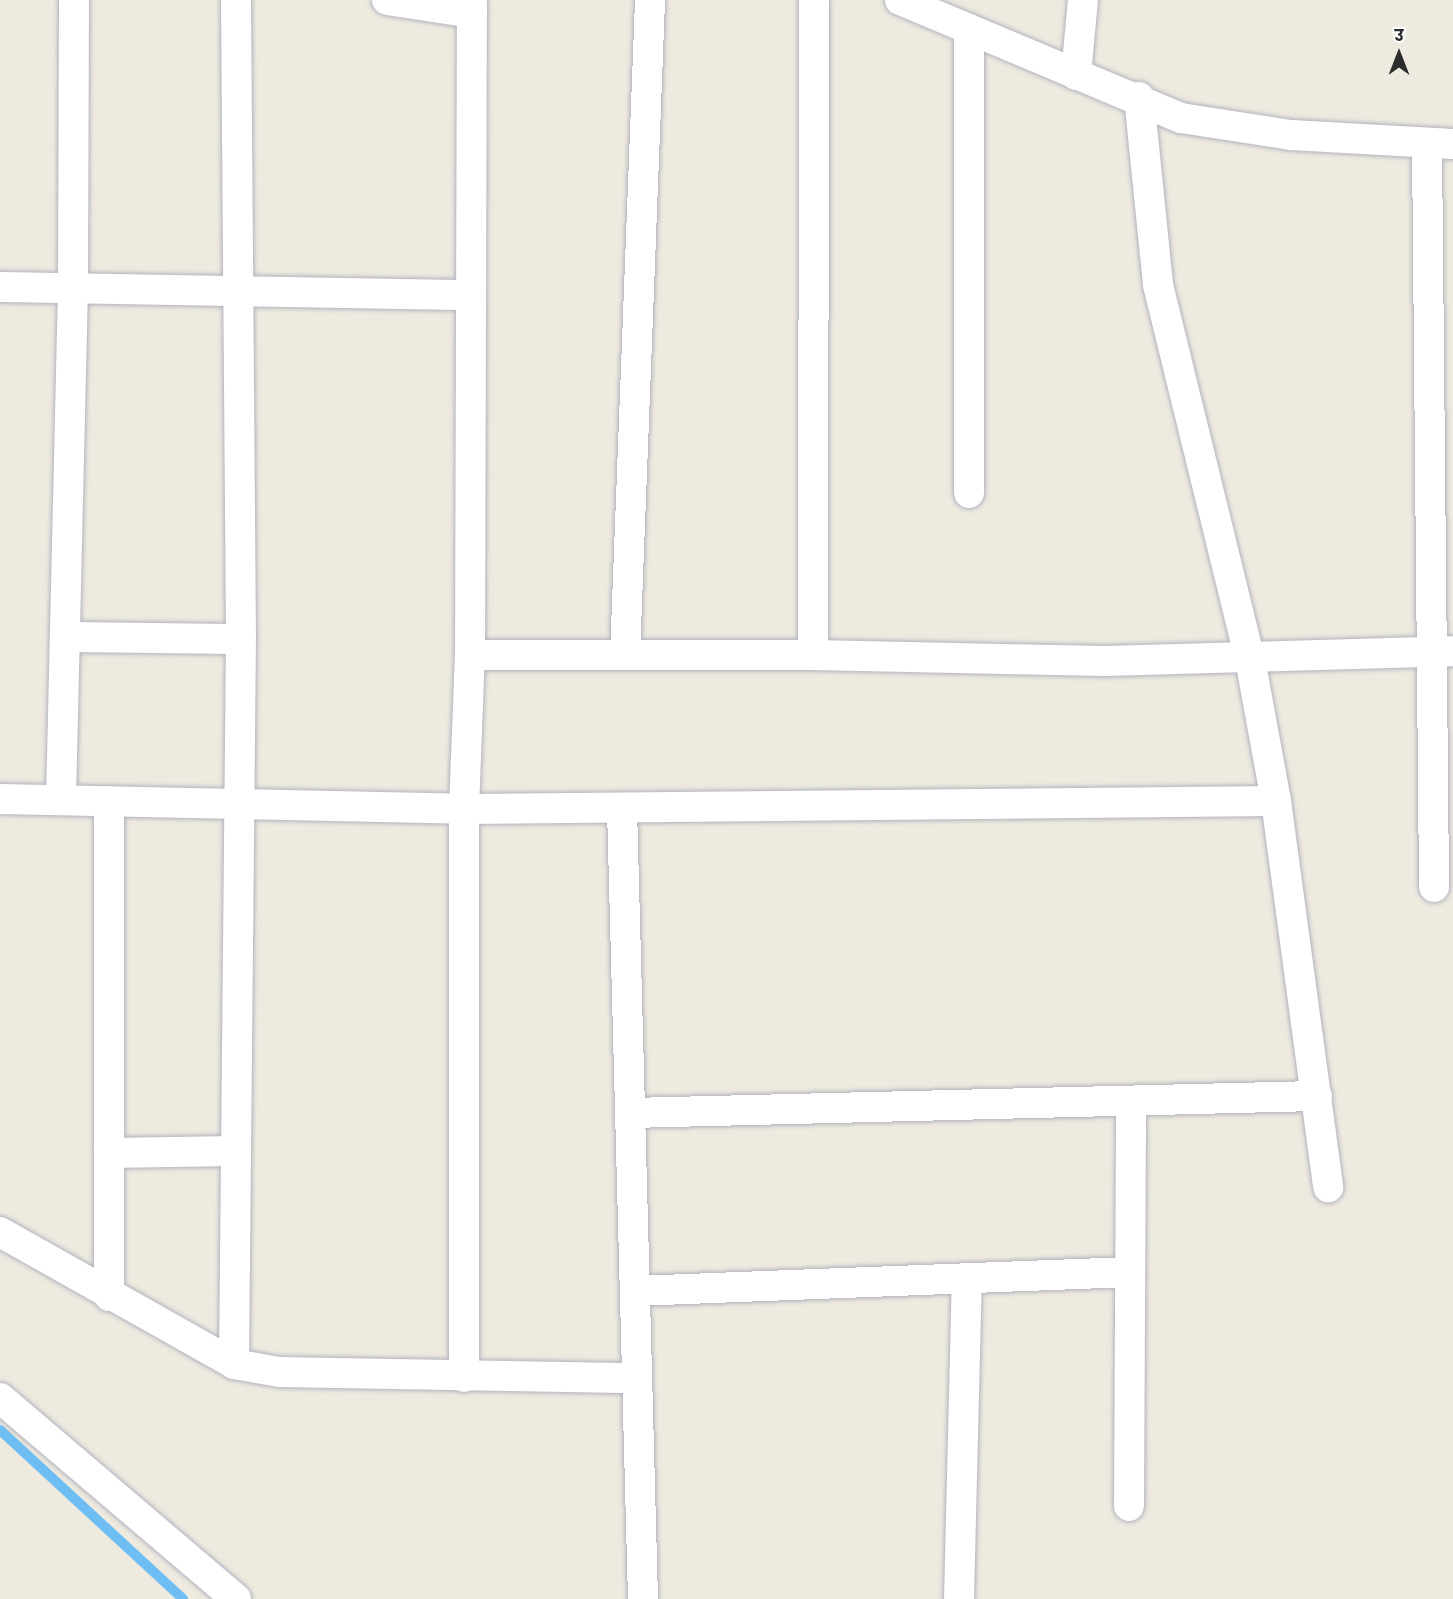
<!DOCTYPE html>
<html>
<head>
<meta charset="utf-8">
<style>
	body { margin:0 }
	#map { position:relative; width:1453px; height:1599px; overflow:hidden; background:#eeeadf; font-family:Poppins,"Noto Sans Devanagari",sans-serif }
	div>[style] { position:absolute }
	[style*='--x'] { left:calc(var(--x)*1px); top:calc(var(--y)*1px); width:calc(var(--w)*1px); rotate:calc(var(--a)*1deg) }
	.stream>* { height:10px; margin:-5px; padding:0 5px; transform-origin:5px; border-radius:5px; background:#6fbef3 }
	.roads { filter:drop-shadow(0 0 2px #b2b3c0) drop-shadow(0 0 2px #b2b3c0) }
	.minor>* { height:30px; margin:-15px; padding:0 15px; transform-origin:15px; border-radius:15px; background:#fff }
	span { translate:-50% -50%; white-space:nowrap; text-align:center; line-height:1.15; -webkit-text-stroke:5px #fff; paint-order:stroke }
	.north { position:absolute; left:1369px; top:24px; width:60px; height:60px; -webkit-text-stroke:4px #fff; paint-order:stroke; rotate:0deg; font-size:16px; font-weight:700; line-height:24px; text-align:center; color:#2c2c2c }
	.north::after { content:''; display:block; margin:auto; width:21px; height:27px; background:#2c2c2c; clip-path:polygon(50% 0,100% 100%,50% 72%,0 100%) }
</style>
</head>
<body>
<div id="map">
	<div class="stream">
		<i style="--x:0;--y:1430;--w:249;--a:42.7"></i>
	</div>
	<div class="roads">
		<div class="minor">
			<i style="--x:387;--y:0;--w:86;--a:8.7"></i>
			<i style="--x:900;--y:0;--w:305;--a:22.8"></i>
			<i style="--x:1181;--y:118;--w:111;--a:8.8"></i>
			<i style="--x:1291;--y:135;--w:162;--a:3.2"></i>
			<i style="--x:969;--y:29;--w:464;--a:90"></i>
			<i style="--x:1076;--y:75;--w:75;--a:-84.7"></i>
			<i style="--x:1139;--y:97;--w:189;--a:84.2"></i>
			<i style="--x:1158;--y:285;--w:385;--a:76.2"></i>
			<i style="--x:1250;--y:659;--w:144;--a:79.6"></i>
			<i style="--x:1276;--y:801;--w:390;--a:82.3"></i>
			<i style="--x:1427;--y:143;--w:744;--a:89.46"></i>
			<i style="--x:0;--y:287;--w:471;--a:1"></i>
			<i style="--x:65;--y:637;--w:176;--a:0.7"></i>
			<i style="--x:470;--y:655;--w:343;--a:0"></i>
			<i style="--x:813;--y:655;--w:292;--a:1.2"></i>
			<i style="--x:1105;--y:661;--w:348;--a:-1.6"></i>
			<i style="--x:625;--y:655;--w:655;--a:-87.81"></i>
			<i style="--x:813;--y:655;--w:655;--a:-89.91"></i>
			<i style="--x:0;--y:799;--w:464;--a:1.2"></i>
			<i style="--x:464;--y:809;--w:812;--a:-0.56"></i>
			<i style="--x:61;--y:800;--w:512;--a:-88.66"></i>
			<i style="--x:73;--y:288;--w:288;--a:-89.8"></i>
			<i style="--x:109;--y:801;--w:495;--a:90"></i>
			<i style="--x:622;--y:808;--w:791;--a:88.48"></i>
			<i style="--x:630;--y:1113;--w:687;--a:-1.42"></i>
			<i style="--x:109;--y:1153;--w:126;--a:-0.9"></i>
			<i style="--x:0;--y:1232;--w:269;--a:29.4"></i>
			<i style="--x:234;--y:1364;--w:46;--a:10.1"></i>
			<i style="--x:279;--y:1372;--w:358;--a:1"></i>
			<i style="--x:635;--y:1291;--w:492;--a:-2.2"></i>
			<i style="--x:234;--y:1364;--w:725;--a:-89.45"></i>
			<i style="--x:241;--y:639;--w:639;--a:-90.45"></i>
			<i style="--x:464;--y:1377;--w:568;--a:-90"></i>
			<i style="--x:464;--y:809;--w:154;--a:-87.8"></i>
			<i style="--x:470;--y:655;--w:655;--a:-89.83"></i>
			<i style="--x:0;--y:1398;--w:310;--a:40.4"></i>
			<i style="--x:1129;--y:1506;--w:405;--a:-89.7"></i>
			<i style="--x:959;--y:1599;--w:321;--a:-88.6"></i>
		</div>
	</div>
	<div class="north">उ</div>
</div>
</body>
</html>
